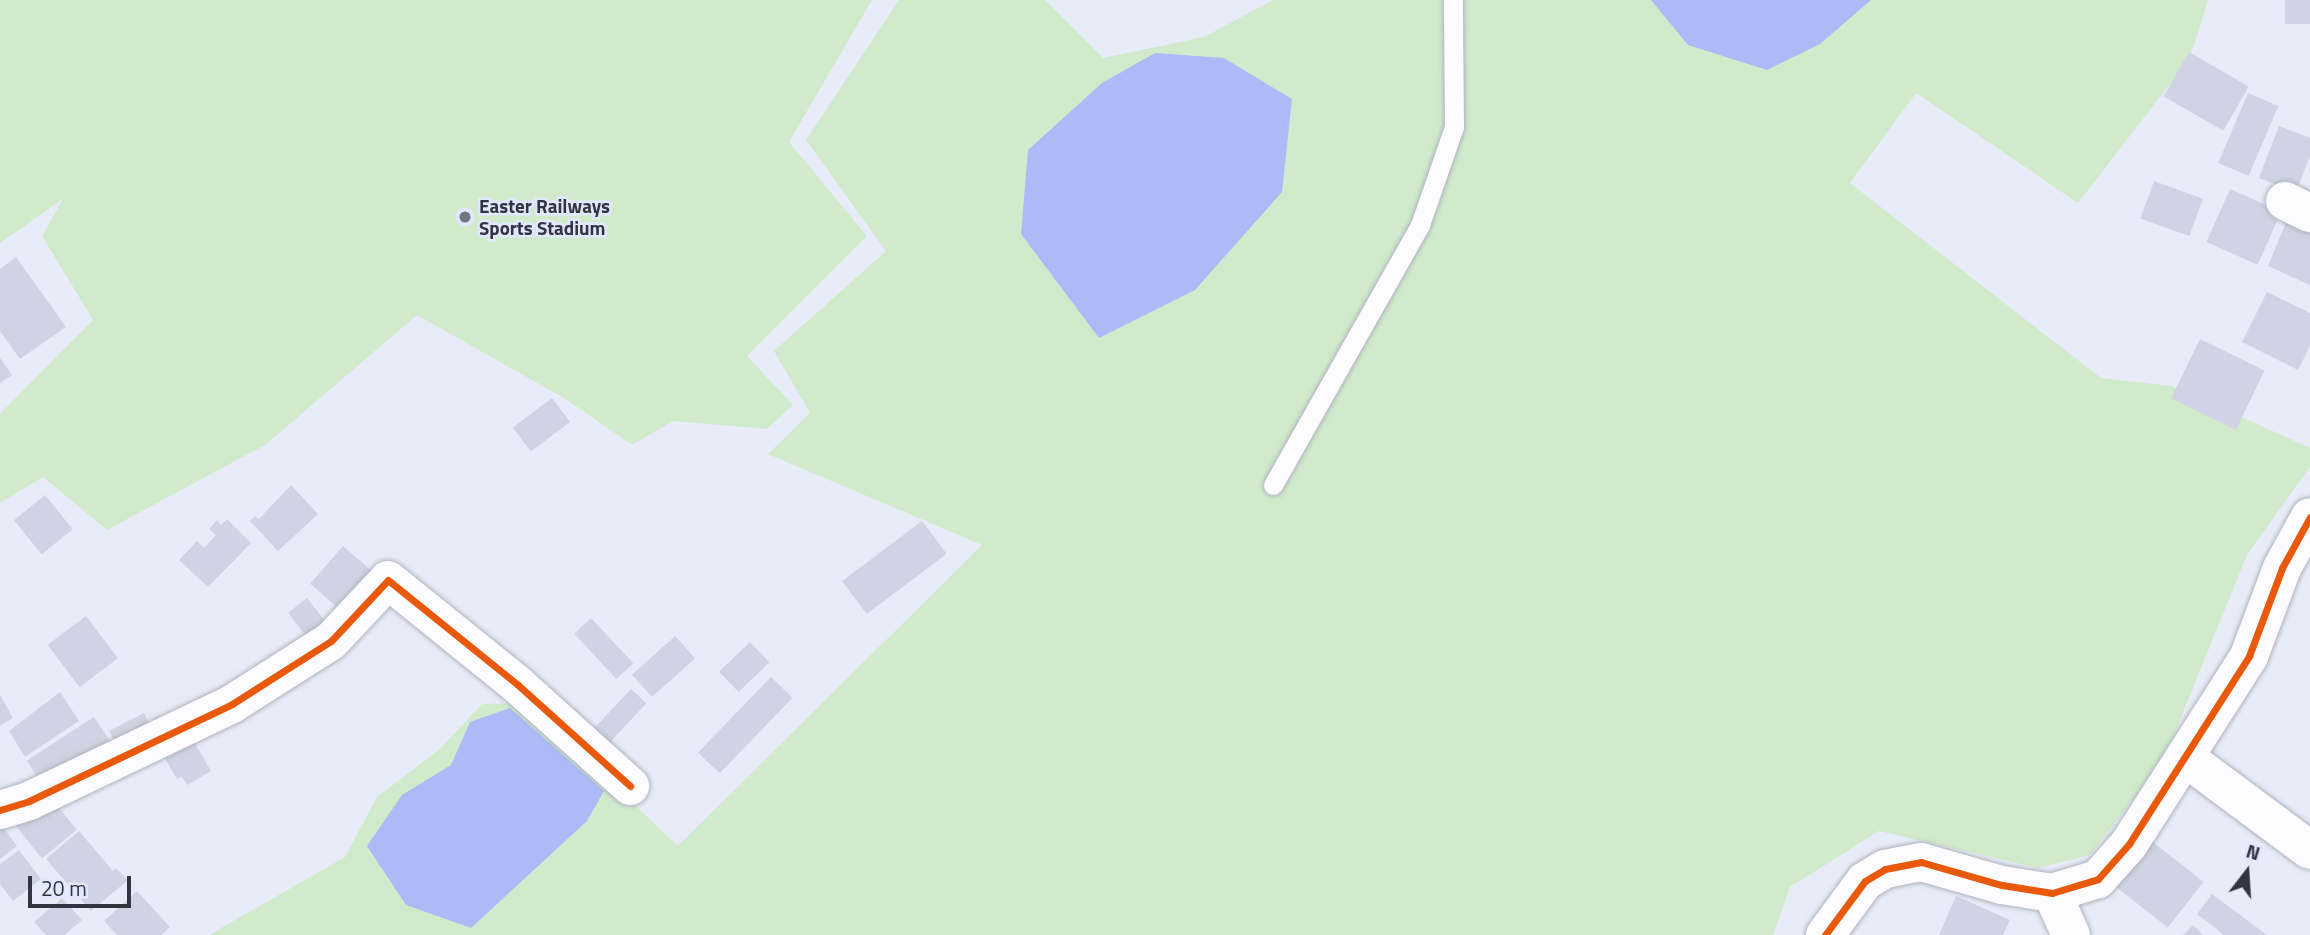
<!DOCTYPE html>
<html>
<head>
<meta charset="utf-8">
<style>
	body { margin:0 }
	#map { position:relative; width:2310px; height:935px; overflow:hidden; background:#e8ecf9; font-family:"Titillium Web",sans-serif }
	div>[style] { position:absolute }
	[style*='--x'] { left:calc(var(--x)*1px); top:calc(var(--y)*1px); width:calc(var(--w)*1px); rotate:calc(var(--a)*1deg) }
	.green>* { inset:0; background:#d1eacb }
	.water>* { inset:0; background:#acbaf7 }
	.building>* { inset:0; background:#cfd3e3; transform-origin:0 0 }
	.roads { filter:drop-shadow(0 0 2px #afb3be) drop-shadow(0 0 2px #afb3be) }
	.service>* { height:19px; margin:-9.5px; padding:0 9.5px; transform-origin:9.5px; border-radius:9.5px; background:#fcfcfe }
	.minor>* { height:38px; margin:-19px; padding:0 19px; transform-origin:19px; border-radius:19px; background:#fcfcfe }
	.cycleway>* { height:7px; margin:-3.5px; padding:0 3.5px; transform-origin:3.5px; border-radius:3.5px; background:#e8590c }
	.dots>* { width:19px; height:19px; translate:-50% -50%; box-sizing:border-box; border:4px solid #e2e8ff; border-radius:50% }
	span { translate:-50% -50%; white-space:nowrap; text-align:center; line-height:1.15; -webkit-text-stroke:5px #e2e8ff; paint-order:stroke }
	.poi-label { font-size:19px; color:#333641; font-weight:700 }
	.left { translate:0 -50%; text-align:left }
	.north { position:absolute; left:2212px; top:837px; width:70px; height:70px; -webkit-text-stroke:5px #e2e8ff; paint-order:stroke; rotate:17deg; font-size:19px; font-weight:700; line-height:28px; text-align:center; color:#333641 }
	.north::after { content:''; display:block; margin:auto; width:24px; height:32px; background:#333641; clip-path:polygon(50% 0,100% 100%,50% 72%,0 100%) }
	.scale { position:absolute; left:28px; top:876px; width:103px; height:32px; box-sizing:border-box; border:4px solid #333641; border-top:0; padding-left:9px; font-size:21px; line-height:24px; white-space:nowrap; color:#333641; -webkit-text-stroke:5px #e2e8ff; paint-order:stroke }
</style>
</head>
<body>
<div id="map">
	<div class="green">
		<i style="clip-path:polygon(0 0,872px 0,789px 142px,867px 236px,747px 356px,793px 405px,767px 429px,673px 421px,632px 445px,567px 400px,417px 315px,265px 445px,107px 530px,43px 477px,0 503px,0 414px,93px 320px,42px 236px,63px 199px,0 243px)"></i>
		<i style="clip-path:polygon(899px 0,1045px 0,1103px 58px,1204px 37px,1273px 0,2208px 0,2190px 58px,2078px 203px,1916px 93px,1850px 183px,2101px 378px,2172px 386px,2310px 448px,2310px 467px,2247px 555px,2164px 759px,2090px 855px,2038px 868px,1879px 831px,1790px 887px,1773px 935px,209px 935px,345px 857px,377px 797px,440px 749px,482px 704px,527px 703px,678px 846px,982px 545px,768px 454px,810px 413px,774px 351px,886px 251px,806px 140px)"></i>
	</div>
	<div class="water">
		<i style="clip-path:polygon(1651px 0,1871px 0,1820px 44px,1767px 70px,1688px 45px)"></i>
		<i style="clip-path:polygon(1155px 53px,1224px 58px,1292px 99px,1282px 192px,1195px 290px,1099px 338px,1021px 234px,1028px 150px,1102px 83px)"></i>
		<i style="clip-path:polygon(510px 708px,604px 791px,587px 821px,471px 928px,406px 905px,367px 846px,402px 795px,451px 765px,470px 722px)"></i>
	</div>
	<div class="building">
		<i style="left:2285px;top:0;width:25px;height:24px"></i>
		<i style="left:2189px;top:52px;width:69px;height:51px;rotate:30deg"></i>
		<i style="left:2248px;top:93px;width:33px;height:76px;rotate:23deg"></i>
		<i style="clip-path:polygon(2279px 126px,2310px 138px,2310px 156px,2296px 192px,2259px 178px)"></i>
		<i style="left:2154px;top:181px;width:52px;height:40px;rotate:20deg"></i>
		<i style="left:2230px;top:189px;width:56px;height:58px;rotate:24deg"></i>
		<i style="clip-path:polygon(2287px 220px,2310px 230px,2310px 285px,2268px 266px)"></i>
		<i style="clip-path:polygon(16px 257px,66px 327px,20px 359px,0 331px,0 269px)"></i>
		<i style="clip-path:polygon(2267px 292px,2310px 313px,2310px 346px,2298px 370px,2242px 342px)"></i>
		<i style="left:2200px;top:339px;width:72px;height:66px;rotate:26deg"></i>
		<i style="clip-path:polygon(0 358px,12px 375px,0 383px)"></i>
		<i style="left:552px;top:398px;width:30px;height:49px;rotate:53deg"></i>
		<i style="clip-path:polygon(291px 485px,318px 514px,278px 551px,250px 521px,255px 516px,259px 519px)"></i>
		<i style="left:45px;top:495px;width:44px;height:40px;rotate:51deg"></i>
		<i style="clip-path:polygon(227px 519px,251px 543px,208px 587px,179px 560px,197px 541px,204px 548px,216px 535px,209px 529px,217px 520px,221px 525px)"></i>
		<i style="left:922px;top:521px;width:41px;height:100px;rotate:53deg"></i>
		<i style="left:343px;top:546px;width:40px;height:50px;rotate:41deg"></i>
		<i style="left:307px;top:598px;width:36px;height:24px;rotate:52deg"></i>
		<i style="left:86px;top:616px;width:53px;height:48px;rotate:53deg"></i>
		<i style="left:591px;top:618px;width:62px;height:23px;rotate:47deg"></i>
		<i style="left:675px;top:636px;width:30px;height:58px;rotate:48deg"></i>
		<i style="left:750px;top:642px;width:28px;height:43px;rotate:46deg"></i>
		<i style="left:771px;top:677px;width:30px;height:105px;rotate:44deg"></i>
		<i style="left:631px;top:689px;width:21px;height:65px;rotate:43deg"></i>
		<i style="clip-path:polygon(60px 692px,79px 721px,25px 757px,9px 731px)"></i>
		<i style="clip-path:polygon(0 695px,13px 718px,0 726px)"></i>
		<i style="left:144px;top:713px;width:25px;height:39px;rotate:63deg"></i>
		<i style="left:94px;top:717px;width:38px;height:80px;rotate:57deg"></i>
		<i style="clip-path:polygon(189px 733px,211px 771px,187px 785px,182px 777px,177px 779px,160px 750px)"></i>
		<i style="left:51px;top:798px;width:41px;height:45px;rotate:51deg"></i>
		<i style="clip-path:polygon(0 823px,17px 846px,0 859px)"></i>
		<i style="clip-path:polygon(79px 831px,113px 871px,116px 868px,128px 880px,91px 911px,46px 859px)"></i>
		<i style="left:2150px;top:840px;width:68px;height:58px;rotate:38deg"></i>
		<i style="clip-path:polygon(19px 850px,41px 879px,13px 901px,0 884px,0 864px)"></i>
		<i style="clip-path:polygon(137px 891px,170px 927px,161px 935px,117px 935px,104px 921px)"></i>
		<i style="clip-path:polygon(2212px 894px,2267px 935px,2224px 935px,2197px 914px)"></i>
		<i style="clip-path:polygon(1956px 896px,2010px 920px,2003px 935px,1939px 935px)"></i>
		<i style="clip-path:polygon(62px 898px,82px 920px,64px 935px,46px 935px,34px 922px)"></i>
		<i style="clip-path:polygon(2193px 925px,2203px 935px,2183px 935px)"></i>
	</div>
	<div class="roads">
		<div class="service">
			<i style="--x:1273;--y:485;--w:299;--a:-60.5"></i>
			<i style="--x:1420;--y:225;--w:104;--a:-70.9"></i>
			<i style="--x:1454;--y:127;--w:127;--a:-90.5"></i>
		</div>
		<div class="minor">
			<i style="--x:2285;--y:201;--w:28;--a:26"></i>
			<i style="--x:2186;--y:758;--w:154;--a:36.6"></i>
			<i style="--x:0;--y:810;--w:30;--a:-17"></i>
			<i style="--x:29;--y:801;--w:225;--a:-25.5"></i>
			<i style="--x:232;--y:704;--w:117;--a:-32.5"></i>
			<i style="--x:331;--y:641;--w:83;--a:-46.9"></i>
			<i style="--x:388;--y:580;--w:167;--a:38.9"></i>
			<i style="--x:518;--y:685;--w:151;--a:42"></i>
			<i style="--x:2052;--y:893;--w:46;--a:65.7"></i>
			<i style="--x:1825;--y:935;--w:67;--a:-53.5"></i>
			<i style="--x:1865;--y:881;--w:23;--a:-31"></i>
			<i style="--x:1885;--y:869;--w:37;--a:-11"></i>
			<i style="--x:1921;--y:862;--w:84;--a:15.9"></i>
			<i style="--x:2002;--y:885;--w:51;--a:9.1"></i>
			<i style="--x:2052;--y:893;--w:48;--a:-16.9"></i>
			<i style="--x:2098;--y:879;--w:47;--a:-48.5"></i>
			<i style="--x:2129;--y:844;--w:223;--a:-57.4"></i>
			<i style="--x:2249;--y:656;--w:94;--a:-69.4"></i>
			<i style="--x:2282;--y:568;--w:58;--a:-61.2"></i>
		</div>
	</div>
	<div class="cycleway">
		<i style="--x:0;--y:810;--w:30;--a:-17"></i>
		<i style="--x:29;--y:801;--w:225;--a:-25.5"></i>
		<i style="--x:232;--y:704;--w:117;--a:-32.5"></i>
		<i style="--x:331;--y:641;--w:83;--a:-46.9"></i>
		<i style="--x:388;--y:580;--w:167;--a:38.9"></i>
		<i style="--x:518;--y:685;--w:151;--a:42"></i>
		<i style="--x:1825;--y:935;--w:67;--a:-53.5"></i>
		<i style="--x:1865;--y:881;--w:23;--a:-31"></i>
		<i style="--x:1885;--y:869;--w:37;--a:-11"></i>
		<i style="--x:1921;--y:862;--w:84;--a:15.9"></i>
		<i style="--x:2002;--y:885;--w:51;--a:9.1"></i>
		<i style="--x:2052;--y:893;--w:48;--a:-16.9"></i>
		<i style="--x:2098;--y:879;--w:47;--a:-48.5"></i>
		<i style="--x:2129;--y:844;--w:223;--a:-57.4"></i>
		<i style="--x:2249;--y:656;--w:94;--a:-69.4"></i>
		<i style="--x:2282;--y:568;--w:58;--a:-61.2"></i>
	</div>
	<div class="dots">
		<i style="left:465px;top:217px;background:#727681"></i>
	</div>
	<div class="poi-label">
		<span class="left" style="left:479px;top:217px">Easter Railways<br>Sports Stadium</span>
	</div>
	<div class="north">N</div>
	<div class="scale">20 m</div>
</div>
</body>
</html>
